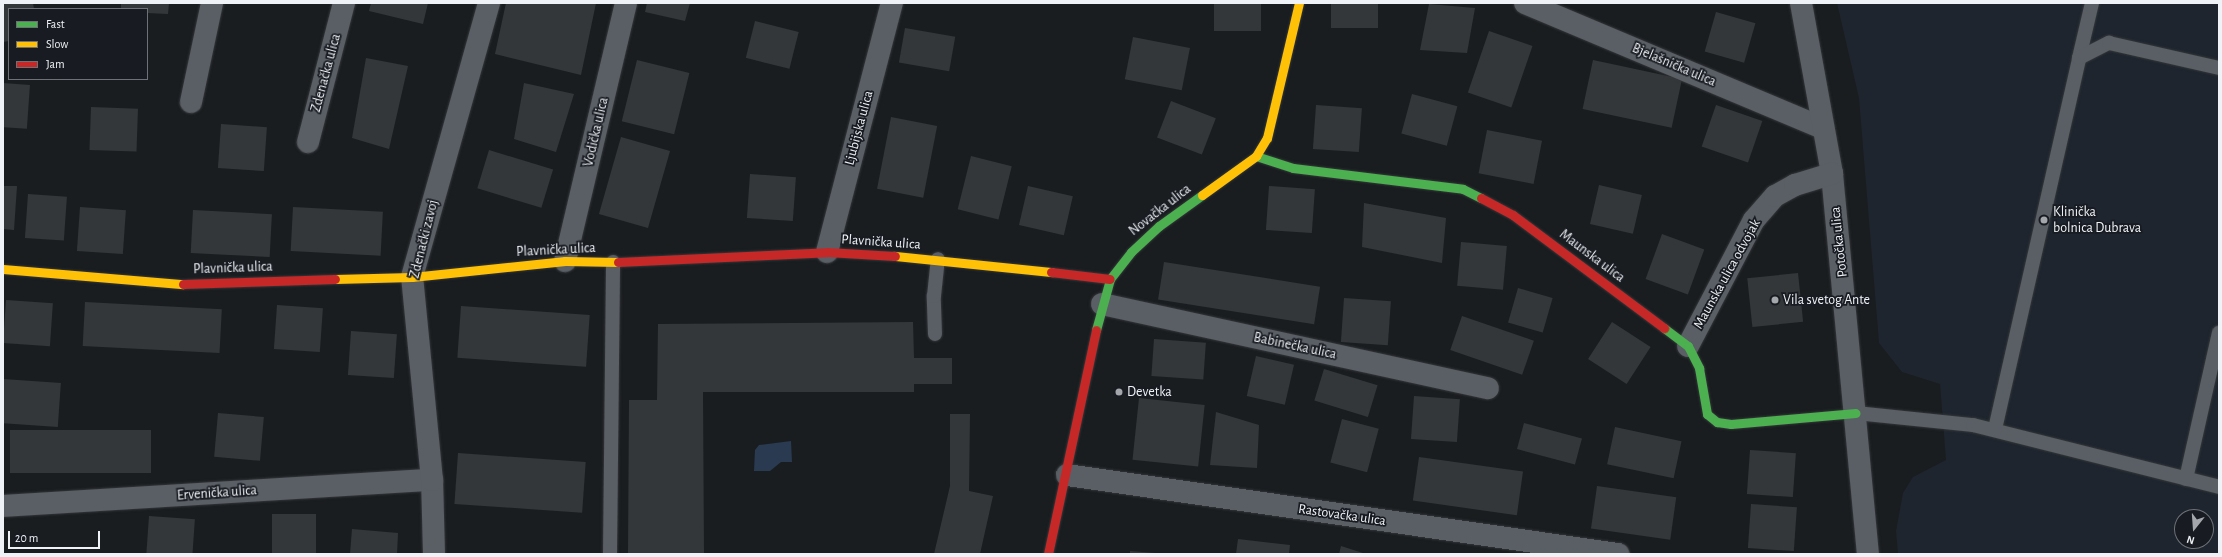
<!DOCTYPE html>
<html>
<head>
<meta charset="utf-8">
<style>
	body { margin:0 }
	#map { position:relative; width:2222px; height:557px; overflow:hidden; background:#1a1d20; font-family:"Alegreya Sans",sans-serif }
	div>[style] { position:absolute }
	[style*='--x'] { left:calc(var(--x)*1px); top:calc(var(--y)*1px); width:calc(var(--w)*1px); rotate:calc(var(--a)*1deg) }
	.built>* { inset:0; background:#1e252e }
	.green>* { inset:0; background:#293a51 }
	.building>* { inset:0; background:#343739; transform-origin:0 0 }
	.roads { filter:drop-shadow(0 0 1px #343739) drop-shadow(0 0 1px #343739) }
	.lane>* { height:14px; margin:-7px; padding:0 7px; transform-origin:7px; border-radius:7px; background:#5a5e65 }
	.street>* { height:22px; margin:-11px; padding:0 11px; transform-origin:11px; border-radius:11px; background:#5a5e65 }
	.fast>* { height:9px; margin:-4.5px; padding:0 4.5px; transform-origin:4.5px; border-radius:4.5px; background:#4caf50 }
	.slow>* { height:9px; margin:-4.5px; padding:0 4.5px; transform-origin:4.5px; border-radius:4.5px; background:#ffc107 }
	.jam>* { height:9px; margin:-4.5px; padding:0 4.5px; transform-origin:4.5px; border-radius:4.5px; background:#c62828 }
	.dots>* { width:11px; height:11px; translate:-50% -50%; box-sizing:border-box; border:2px solid #181c22; border-radius:50% }
	span { translate:-50% -50%; white-space:nowrap; text-align:center; line-height:1.15; -webkit-text-stroke:3.5px #181c22; paint-order:stroke }
	.street-label { font-size:14px; color:#eff2f6 }
	.poi-label { font-size:14px; color:#eff2f6 }
	.left { translate:0 -50%; text-align:left }
	.frame { position:absolute; inset:0; border:4px solid #eff2f6; pointer-events:none }
	.legend { position:absolute; left:8px; top:8px; width:140px; height:72px; box-sizing:border-box; background:#181c22; border:1px solid #6e7277; margin:0; padding:5px 7px; list-style:none; font-size:12px; color:#eff2f6 }
	.legend li { display:flex; align-items:center; gap:8px; height:20px }
	.legend b { width:20px; border:1px solid #6e7277 }
	.north { position:absolute; left:2174px; top:509px; width:40px; height:40px; box-sizing:border-box; background:#181c22; border:1px solid #6e7277; border-radius:50%; rotate:197deg; font-size:11px; font-weight:700; line-height:16px; text-align:center; color:#eff2f6 }
	.north::after { content:''; display:block; margin:auto; width:14px; height:18px; background:#a4a7ab; clip-path:polygon(50% 0,100% 100%,50% 72%,0 100%) }
	.scale { position:absolute; left:8px; top:531px; width:92px; height:18px; box-sizing:border-box; border:2px solid #eff2f6; border-top:0; padding-left:5px; font-size:12px; line-height:14px; white-space:nowrap; color:#eff2f6; -webkit-text-stroke:3px #181c22; paint-order:stroke }
</style>
</head>
<body>
<div id="map">
	<div class="built">
		<i style="clip-path:polygon(evenodd,1837px 3px,2219px 3px,2219px 554px,1898px 554px,1896px 531px,1903px 493px,1913px 477px,1946px 460px,1940px 384px,1902px 372px,1879px 343px,1859px 98px,1837px 3px,2182px 517px,2206px 517px,2206px 541px,2182px 541px,2182px 517px)"></i>
	</div>
	<div class="green">
		<i style="clip-path:polygon(791px 441px,792px 462px,781px 462px,770px 471px,754px 471px,755px 450px,759px 445px)"></i>
	</div>
	<div class="building">
		<i style="clip-path:polygon(3px 3px,33px 3px,34px 9px,9px 9px,9px 41px,3px 42px)"></i>
		<i style="clip-path:polygon(121px 3px,169px 3px,168px 14px,147px 13px,147px 9px,121px 9px)"></i>
		<i style="clip-path:polygon(371px 3px,428px 3px,423px 24px,369px 11px)"></i>
		<i style="clip-path:polygon(506px 3px,596px 3px,581px 75px,495px 54px)"></i>
		<i style="clip-path:polygon(647px 3px,690px 3px,685px 21px,645px 12px)"></i>
		<i style="left:1214px;top:3px;width:47px;height:28px"></i>
		<i style="left:1331px;top:3px;width:47px;height:25px"></i>
		<i style="clip-path:polygon(1429px 4px,1475px 8px,1467px 53px,1420px 50px)"></i>
		<i style="left:1716px;top:12px;width:41px;height:41px;rotate:16deg"></i>
		<i style="left:755px;top:21px;width:45px;height:38px;rotate:14deg"></i>
		<i style="left:905px;top:28px;width:51px;height:35px;rotate:10deg"></i>
		<i style="left:1489px;top:31px;width:46px;height:65px;rotate:19deg"></i>
		<i style="left:1133px;top:37px;width:58px;height:43px;rotate:11deg"></i>
		<i style="clip-path:polygon(366px 58px,408px 66px,389px 149px,352px 138px)"></i>
		<i style="left:637px;top:60px;width:54px;height:63px;rotate:14deg"></i>
		<i style="left:1593px;top:60px;width:91px;height:50px;rotate:12deg"></i>
		<i style="left:3px;top:83px;width:27px;height:44px;rotate:4deg"></i>
		<i style="clip-path:polygon(524px 83px,574px 94px,556px 152px,514px 139px)"></i>
		<i style="left:1412px;top:94px;width:47px;height:41px;rotate:15deg"></i>
		<i style="left:1171px;top:101px;width:48px;height:39px;rotate:21deg"></i>
		<i style="left:1316px;top:105px;width:46px;height:44px;rotate:4deg"></i>
		<i style="left:1716px;top:105px;width:49px;height:44px;rotate:19deg"></i>
		<i style="left:91px;top:107px;width:47px;height:43px;rotate:2deg"></i>
		<i style="left:891px;top:117px;width:47px;height:73px;rotate:11deg"></i>
		<i style="left:221px;top:124px;width:46px;height:44px;rotate:4deg"></i>
		<i style="left:1487px;top:130px;width:56px;height:44px;rotate:11deg"></i>
		<i style="left:621px;top:137px;width:51px;height:80px;rotate:16deg"></i>
		<i style="left:489px;top:150px;width:67px;height:40px;rotate:17deg"></i>
		<i style="left:971px;top:156px;width:42px;height:55px;rotate:14deg"></i>
		<i style="left:750px;top:174px;width:46px;height:44px;rotate:4deg"></i>
		<i style="left:1599px;top:185px;width:44px;height:40px;rotate:13deg"></i>
		<i style="clip-path:polygon(3px 186px,17px 186px,14px 230px,3px 229px)"></i>
		<i style="left:1028px;top:186px;width:46px;height:40px;rotate:13deg"></i>
		<i style="left:1269px;top:186px;width:46px;height:44px;rotate:4deg"></i>
		<i style="left:28px;top:194px;width:39px;height:44px;rotate:4deg"></i>
		<i style="clip-path:polygon(1364px 203px,1446px 218px,1442px 263px,1362px 247px)"></i>
		<i style="left:80px;top:207px;width:46px;height:44px;rotate:4deg"></i>
		<i style="left:293px;top:207px;width:90px;height:44px;rotate:3deg"></i>
		<i style="left:193px;top:210px;width:79px;height:43px;rotate:3deg"></i>
		<i style="left:1662px;top:234px;width:45px;height:48px;rotate:20deg"></i>
		<i style="left:1461px;top:242px;width:46px;height:44px;rotate:5deg"></i>
		<i style="left:1164px;top:262px;width:158px;height:38px;rotate:9deg"></i>
		<i style="left:1798px;top:273px;width:49px;height:51px;rotate:84deg"></i>
		<i style="left:1518px;top:288px;width:36px;height:36px;rotate:16deg"></i>
		<i style="left:1344px;top:298px;width:47px;height:44px;rotate:4deg"></i>
		<i style="left:6px;top:300px;width:47px;height:43px;rotate:4deg"></i>
		<i style="left:85px;top:302px;width:137px;height:44px;rotate:3deg"></i>
		<i style="left:277px;top:305px;width:46px;height:44px;rotate:4deg"></i>
		<i style="left:461px;top:306px;width:129px;height:52px;rotate:4deg"></i>
		<i style="left:1462px;top:316px;width:76px;height:36px;rotate:19deg"></i>
		<i style="clip-path:polygon(913px 322px,914px 358px,952px 358px,952px 384px,914px 384px,914px 392px,703px 392px,704px 554px,628px 554px,629px 400px,657px 400px,658px 324px)"></i>
		<i style="left:1612px;top:322px;width:46px;height:44px;rotate:33deg"></i>
		<i style="left:351px;top:331px;width:46px;height:44px;rotate:4deg"></i>
		<i style="left:1154px;top:339px;width:52px;height:37px;rotate:4deg"></i>
		<i style="left:1256px;top:356px;width:39px;height:41px;rotate:13deg"></i>
		<i style="left:1324px;top:369px;width:56px;height:33px;rotate:17deg"></i>
		<i style="left:3px;top:379px;width:58px;height:44px;rotate:4deg"></i>
		<i style="left:1414px;top:396px;width:46px;height:43px;rotate:4deg"></i>
		<i style="left:1139px;top:398px;width:66px;height:62px;rotate:6deg"></i>
		<i style="clip-path:polygon(1216px 412px,1259px 425px,1257px 468px,1210px 465px)"></i>
		<i style="left:218px;top:413px;width:46px;height:44px;rotate:5deg"></i>
		<i style="clip-path:polygon(950px 414px,970px 414px,969px 491px,993px 496px,980px 554px,934px 554px,950px 486px)"></i>
		<i style="left:1342px;top:419px;width:38px;height:45px;rotate:15deg"></i>
		<i style="left:1524px;top:423px;width:60px;height:27px;rotate:15deg"></i>
		<i style="left:1615px;top:427px;width:68px;height:38px;rotate:12deg"></i>
		<i style="left:151px;top:430px;width:43px;height:141px;rotate:90deg"></i>
		<i style="left:1750px;top:450px;width:46px;height:44px;rotate:4deg"></i>
		<i style="left:458px;top:453px;width:128px;height:51px;rotate:4deg"></i>
		<i style="left:1419px;top:457px;width:105px;height:44px;rotate:8deg"></i>
		<i style="left:1597px;top:486px;width:80px;height:43px;rotate:8deg"></i>
		<i style="left:1751px;top:504px;width:46px;height:44px;rotate:4deg"></i>
		<i style="left:316px;top:514px;width:40px;height:44px;rotate:90deg"></i>
		<i style="left:149px;top:516px;width:46px;height:38px;rotate:4deg"></i>
		<i style="clip-path:polygon(352px 529px,398px 533px,397px 554px,350px 554px)"></i>
		<i style="clip-path:polygon(1238px 539px,1290px 545px,1289px 554px,1236px 554px)"></i>
		<i style="clip-path:polygon(1341px 546px,1366px 554px,1339px 554px)"></i>
		<i style="clip-path:polygon(1130px 551px,1155px 553px,1155px 554px,1130px 554px)"></i>
	</div>
	<div class="roads">
		<div class="lane">
			<i style="--x:2079;--y:58;--w:57;--a:-76.7"></i>
			<i style="--x:935;--y:334;--w:38;--a:-92"></i>
			<i style="--x:934;--y:296;--w:37;--a:-84"></i>
			<i style="--x:1856;--y:413;--w:118;--a:5.9"></i>
			<i style="--x:1973;--y:425;--w:254;--a:14.1"></i>
			<i style="--x:1995;--y:429;--w:380;--a:-77.2"></i>
			<i style="--x:2079;--y:58;--w:34;--a:-27"></i>
			<i style="--x:2109;--y:43;--w:113;--a:12.8"></i>
			<i style="--x:2186;--y:479;--w:150;--a:-77.3"></i>
			<i style="--x:610;--y:554;--w:292;--a:-89.4"></i>
		</div>
		<div class="street">
			<i style="--x:1525;--y:3;--w:323;--a:22.8"></i>
			<i style="--x:1801;--y:3;--w:174;--a:79.7"></i>
			<i style="--x:1832;--y:174;--w:382;--a:84.6"></i>
			<i style="--x:191;--y:102;--w:101;--a:-78"></i>
			<i style="--x:308;--y:142;--w:144;--a:-75.5"></i>
			<i style="--x:827;--y:252;--w:257;--a:-75.4"></i>
			<i style="--x:565;--y:261;--w:265;--a:-76.7"></i>
			<i style="--x:1102;--y:304;--w:395;--a:12.3"></i>
			<i style="--x:1688;--y:346;--w:142;--a:-62.4"></i>
			<i style="--x:1754;--y:220;--w:32;--a:-49"></i>
			<i style="--x:1775;--y:196;--w:23;--a:-29"></i>
			<i style="--x:1795;--y:185;--w:39;--a:-17"></i>
			<i style="--x:1067;--y:475;--w:557;--a:8.16"></i>
			<i style="--x:3;--y:506;--w:430;--a:-3.5"></i>
			<i style="--x:434;--y:554;--w:74;--a:-91.5"></i>
			<i style="--x:432;--y:480;--w:204;--a:-95.6"></i>
			<i style="--x:412;--y:277;--w:285;--a:-74.3"></i>
		</div>
		<div class="fast">
			<i style="--x:1256;--y:156;--w:39;--a:18"></i>
			<i style="--x:1293;--y:168;--w:171;--a:7"></i>
			<i style="--x:1463;--y:189;--w:20;--a:27"></i>
			<i style="--x:1664;--y:328;--w:30;--a:37"></i>
			<i style="--x:1688;--y:346;--w:25;--a:63"></i>
			<i style="--x:1699;--y:368;--w:47;--a:80.1"></i>
			<i style="--x:1707;--y:414;--w:13;--a:39"></i>
			<i style="--x:1717;--y:422;--w:14;--a:8"></i>
			<i style="--x:1731;--y:424;--w:125;--a:-5"></i>
			<i style="--x:1096;--y:330;--w:53;--a:-74.6"></i>
			<i style="--x:1110;--y:279;--w:34;--a:-52"></i>
			<i style="--x:1131;--y:252;--w:38;--a:-43"></i>
			<i style="--x:1159;--y:226;--w:53;--a:-35.8"></i>
		</div>
		<div class="slow">
			<i style="--x:1202;--y:195;--w:67;--a:-35.8"></i>
			<i style="--x:1256;--y:156;--w:21;--a:-59"></i>
			<i style="--x:1267;--y:138;--w:139;--a:-76.7"></i>
			<i style="--x:895;--y:256;--w:157;--a:5.9"></i>
			<i style="--x:3;--y:269;--w:181;--a:4.8"></i>
			<i style="--x:335;--y:279;--w:77;--a:-1.5"></i>
			<i style="--x:412;--y:277;--w:154;--a:-6"></i>
			<i style="--x:565;--y:261;--w:53;--a:1.1"></i>
		</div>
		<div class="jam">
			<i style="--x:1481;--y:198;--w:36;--a:28"></i>
			<i style="--x:1513;--y:215;--w:189;--a:36.8"></i>
			<i style="--x:618;--y:262;--w:209;--a:-2.7"></i>
			<i style="--x:827;--y:252;--w:68;--a:3.4"></i>
			<i style="--x:1051;--y:272;--w:59;--a:6.8"></i>
			<i style="--x:183;--y:284;--w:152;--a:-1.9"></i>
			<i style="--x:1048;--y:554;--w:229;--a:-77.9"></i>
		</div>
	</div>
	<div class="dots">
		<i style="left:2044px;top:220px;background:#a4a7ab"></i>
		<i style="left:1775px;top:300px;background:#a4a7ab"></i>
		<i style="left:1119px;top:392px;background:#a4a7ab"></i>
	</div>
	<div class="street-label">
		<span style="left:1674px;top:65px;rotate:23deg">Bjelašnička ulica</span>
		<span style="left:326px;top:73px;rotate:-75deg">Zdenačka ulica</span>
		<span style="left:859px;top:128px;rotate:-75deg">Ljubijska ulica</span>
		<span style="left:596px;top:132px;rotate:-77deg">Vodička ulica</span>
		<span style="left:1160px;top:210px;rotate:-38deg">Novačka ulica</span>
		<span style="left:424px;top:239px;rotate:-76deg">Zdenački zavoj</span>
		<span style="left:881px;top:242px;rotate:4deg">Plavnička ulica</span>
		<span style="left:1839px;top:242px;rotate:-96deg">Potočka ulica</span>
		<span style="left:556px;top:250px;rotate:-3deg">Plavnička ulica</span>
		<span style="left:1592px;top:256px;rotate:37deg">Maunska ulica</span>
		<span style="left:233px;top:268px;rotate:-2deg">Plavnička ulica</span>
		<span style="left:1727px;top:274px;rotate:-61deg">Maunska ulica odvojak</span>
		<span style="left:1295px;top:346px;rotate:12deg">Babinečka ulica</span>
		<span style="left:217px;top:493px;rotate:-4deg">Ervenička ulica</span>
		<span style="left:1342px;top:515px;rotate:8deg">Rastovačka ulica</span>
	</div>
	<div class="poi-label">
		<span class="left" style="left:2053px;top:220px">Klinička<br>bolnica Dubrava</span>
		<span class="left" style="left:1783px;top:300px">Vila svetog Ante</span>
		<span class="left" style="left:1127px;top:392px">Devetka</span>
	</div>
	<div class="frame"></div>
	<ul class="legend">
	<li><b style="height:5px;background:#4caf50"></b>Fast</li>
	<li><b style="height:5px;background:#ffc107"></b>Slow</li>
	<li><b style="height:5px;background:#c62828"></b>Jam</li>
	</ul>
	<div class="north">N</div>
	<div class="scale">20 m</div>
</div>
</body>
</html>
